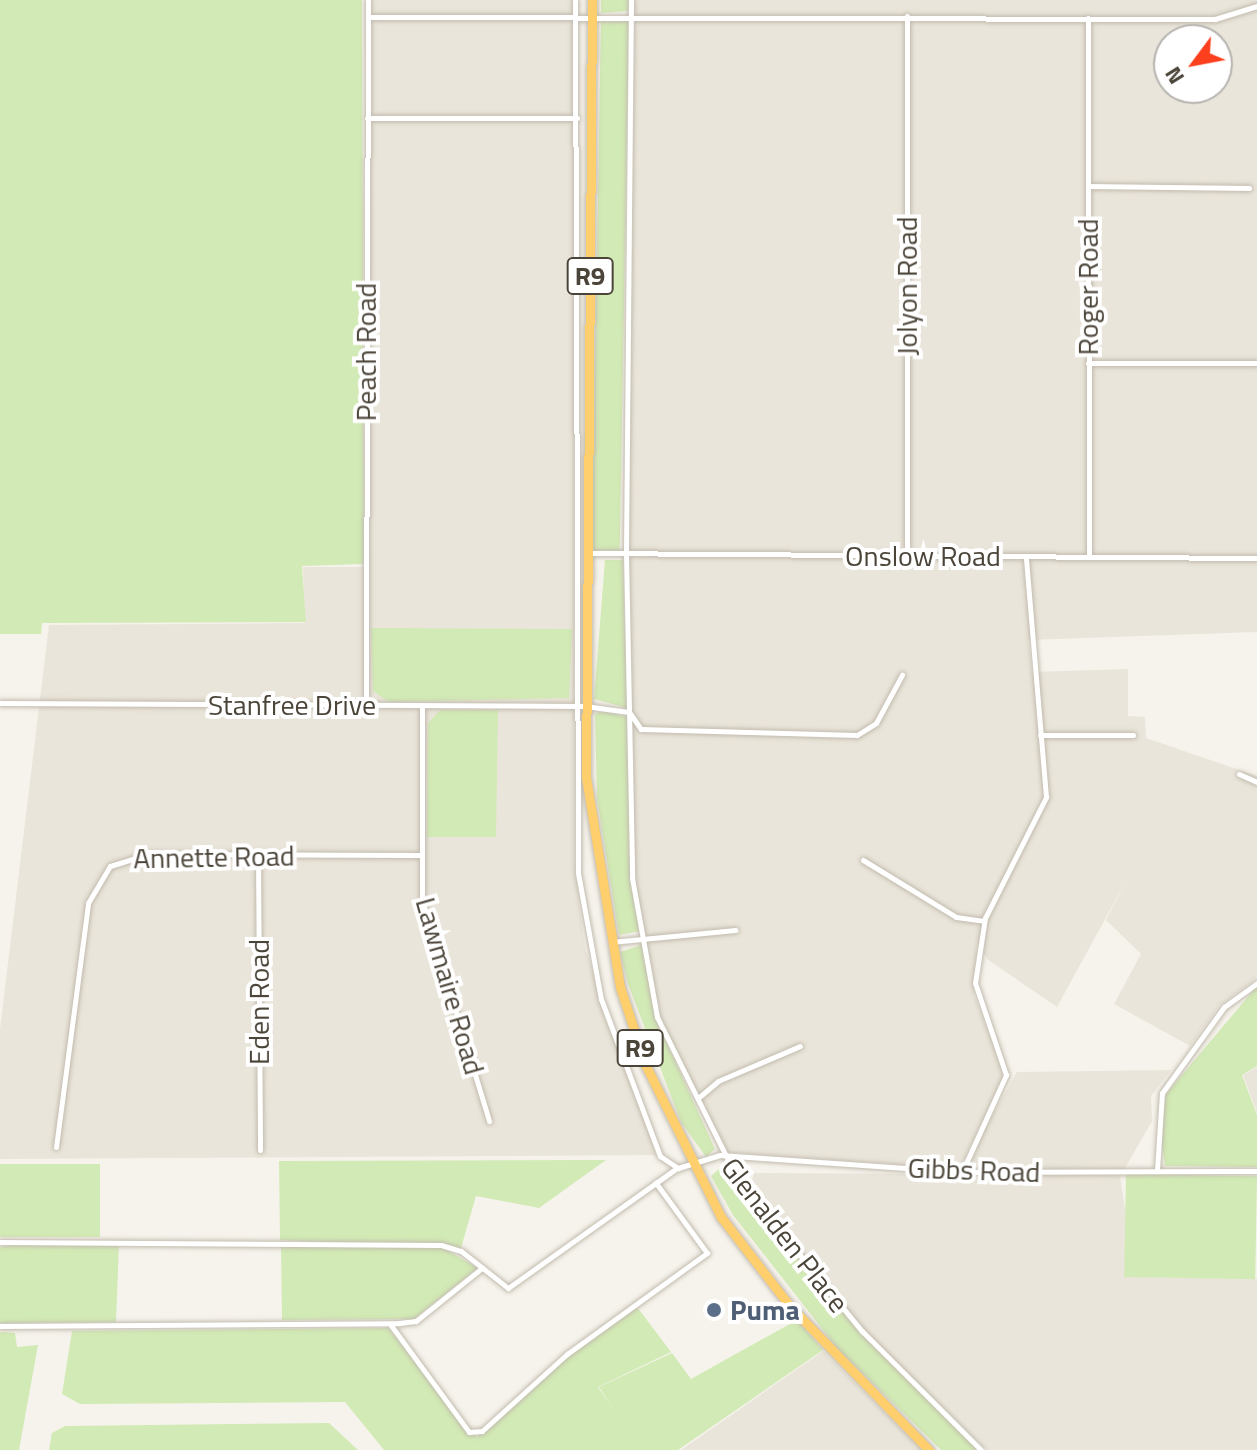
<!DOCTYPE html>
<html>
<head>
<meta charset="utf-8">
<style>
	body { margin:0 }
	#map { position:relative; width:1257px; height:1450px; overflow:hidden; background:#f6f3ec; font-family:"Titillium Web",sans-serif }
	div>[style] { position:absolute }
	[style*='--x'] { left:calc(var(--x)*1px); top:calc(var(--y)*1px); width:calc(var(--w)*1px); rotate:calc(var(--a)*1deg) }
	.residential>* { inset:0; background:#eae5da }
	.green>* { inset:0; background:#d2eab5; transform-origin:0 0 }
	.roads { filter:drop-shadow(0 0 2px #c2bbae) drop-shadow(0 0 2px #c2bbae) }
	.street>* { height:5px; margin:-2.5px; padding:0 2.5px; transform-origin:2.5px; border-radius:2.5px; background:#fff }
	.highway>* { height:9px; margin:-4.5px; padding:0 4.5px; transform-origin:4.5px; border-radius:4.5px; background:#ffcf6e }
	.dots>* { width:22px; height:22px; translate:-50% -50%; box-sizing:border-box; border:4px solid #fff; border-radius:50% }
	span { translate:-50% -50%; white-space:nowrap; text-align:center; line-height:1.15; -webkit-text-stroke:8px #fff; paint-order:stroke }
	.shield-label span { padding:2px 6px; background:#fff; border:2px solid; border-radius:6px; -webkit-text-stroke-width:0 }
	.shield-label { font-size:26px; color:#4b4439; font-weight:700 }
	.street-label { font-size:28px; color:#4b4439 }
	.service-label { font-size:28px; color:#4e5e75; font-weight:700 }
	.left { translate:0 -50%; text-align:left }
	.north { position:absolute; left:1153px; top:24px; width:80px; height:80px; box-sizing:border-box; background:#fff; border:2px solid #b7b4b0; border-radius:50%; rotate:238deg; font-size:22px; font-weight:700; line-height:32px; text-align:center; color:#4b4439 }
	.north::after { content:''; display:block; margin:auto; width:28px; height:36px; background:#fc3f1d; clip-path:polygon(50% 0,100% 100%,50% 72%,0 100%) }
</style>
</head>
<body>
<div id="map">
	<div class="residential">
		<i style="clip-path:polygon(371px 0,574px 0,574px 860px,585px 948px,656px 1155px,0 1159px,0 1029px,49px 625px,305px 623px,303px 567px,369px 567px)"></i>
		<i style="clip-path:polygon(evenodd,635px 0,1257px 0,1257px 632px,1028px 640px,1032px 672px,1128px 669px,1128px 716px,1145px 717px,1146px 738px,1257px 776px,1257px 978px,1220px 1005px,1190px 1046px,1114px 1004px,1141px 954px,1106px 920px,1126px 881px,1057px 1007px,987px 959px,977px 942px,974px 995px,1005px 1074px,959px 1169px,722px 1152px,660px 1017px,635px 878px,628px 550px,635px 0,1169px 40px,1217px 40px,1217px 88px,1169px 88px,1169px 40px)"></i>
		<i style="clip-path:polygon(1257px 1067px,1257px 1113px,1243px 1075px)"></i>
		<i style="clip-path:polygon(1171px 1070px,1151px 1096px,1152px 1121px,1120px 1177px,1136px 1277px,1257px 1279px,1257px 1450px,987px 1450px,863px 1330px,750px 1187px,754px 1173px,969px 1174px,968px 1158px,1017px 1072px)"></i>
		<i style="clip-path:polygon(823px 1351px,922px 1450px,681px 1450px)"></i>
	</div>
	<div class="green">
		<i style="clip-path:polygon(0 0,362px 0,364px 564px,302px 566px,306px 622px,42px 623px,41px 634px,0 634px)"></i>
		<i style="clip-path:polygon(601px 0,629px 0,628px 11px,601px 13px)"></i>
		<i style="left:629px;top:18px;width:533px;height:28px;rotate:91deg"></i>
		<i style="clip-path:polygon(605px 560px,623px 560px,627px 708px,594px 699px)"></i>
		<i style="clip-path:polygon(371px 628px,572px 629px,569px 698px,389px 702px,373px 691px)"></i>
		<i style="clip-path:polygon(440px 710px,498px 710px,496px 837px,427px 837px,428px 723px)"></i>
		<i style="clip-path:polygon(602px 711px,628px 717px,630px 877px,641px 931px,619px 935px,597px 799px,595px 714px)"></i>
		<i style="clip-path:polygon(644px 944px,655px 1017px,715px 1149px,706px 1157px,681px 1122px,628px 984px,620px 952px)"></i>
		<i style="clip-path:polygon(1257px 986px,1257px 1066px,1242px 1075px,1257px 1115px,1257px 1167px,1165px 1166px,1159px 1124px,1166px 1094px)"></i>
		<i style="clip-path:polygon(606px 1160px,539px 1208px,476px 1196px,461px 1248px,280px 1240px,279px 1161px)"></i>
		<i style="left:0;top:1164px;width:100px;height:73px"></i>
		<i style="clip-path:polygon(725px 1164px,860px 1333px,978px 1450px,941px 1450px,838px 1349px,733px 1215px,711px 1176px)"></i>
		<i style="left:1126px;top:1174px;width:131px;height:103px;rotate:1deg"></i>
		<i style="clip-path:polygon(31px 1242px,119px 1243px,116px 1322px,0 1323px,0 1247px)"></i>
		<i style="clip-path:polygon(281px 1245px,441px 1247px,478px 1268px,414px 1319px,282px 1320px)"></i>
		<i style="clip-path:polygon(637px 1307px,671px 1352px,598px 1387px,614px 1410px,599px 1387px,672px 1353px,691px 1379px,797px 1320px,823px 1350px,678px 1450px,384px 1450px,345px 1402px,80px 1404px,62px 1394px,72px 1331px,388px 1328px,477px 1437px,569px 1356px)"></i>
		<i style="clip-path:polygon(0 1332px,15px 1333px,17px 1347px,38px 1345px,19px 1450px,0 1450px)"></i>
		<i style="clip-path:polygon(329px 1423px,358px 1450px,49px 1450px,52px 1433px,65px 1426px)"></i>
	</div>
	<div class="roads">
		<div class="street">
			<i style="--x:575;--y:0;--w:873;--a:89.8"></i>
			<i style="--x:578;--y:873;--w:128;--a:79.7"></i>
			<i style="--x:601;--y:999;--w:168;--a:69.4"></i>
			<i style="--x:660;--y:1156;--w:22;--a:34"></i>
			<i style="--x:678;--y:1168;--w:44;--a:-17.2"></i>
			<i style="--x:720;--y:1155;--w:243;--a:4"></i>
			<i style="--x:962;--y:1172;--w:295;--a:-0.2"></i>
			<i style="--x:631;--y:0;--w:553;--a:90.52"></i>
			<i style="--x:626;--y:553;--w:325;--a:88.9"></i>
			<i style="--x:632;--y:878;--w:141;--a:79.8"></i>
			<i style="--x:657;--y:1017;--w:180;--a:63.6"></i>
			<i style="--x:737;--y:1178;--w:198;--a:50.8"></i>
			<i style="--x:862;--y:1331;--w:168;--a:45"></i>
			<i style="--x:907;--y:16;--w:541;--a:90"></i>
			<i style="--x:368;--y:17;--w:847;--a:0.14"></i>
			<i style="--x:1215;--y:19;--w:44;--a:-17.2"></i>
			<i style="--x:1088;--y:18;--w:539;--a:89.89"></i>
			<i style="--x:367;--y:118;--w:210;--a:0"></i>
			<i style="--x:1089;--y:186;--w:160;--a:0.7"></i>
			<i style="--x:1088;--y:363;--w:169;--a:0"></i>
			<i style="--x:589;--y:553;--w:668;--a:0.43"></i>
			<i style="--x:0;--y:703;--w:585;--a:0.29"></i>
			<i style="--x:585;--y:706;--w:44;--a:7.8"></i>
			<i style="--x:629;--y:712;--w:21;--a:55"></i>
			<i style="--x:641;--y:729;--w:216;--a:1.6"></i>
			<i style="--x:857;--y:735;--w:22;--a:-32"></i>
			<i style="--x:876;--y:723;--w:55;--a:-61.6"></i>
			<i style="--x:366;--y:704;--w:704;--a:-89.84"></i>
			<i style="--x:422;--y:706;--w:194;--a:90"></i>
			<i style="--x:422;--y:900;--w:231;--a:73.1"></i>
			<i style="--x:1040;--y:735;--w:93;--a:0"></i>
			<i style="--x:1239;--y:774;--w:20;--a:24"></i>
			<i style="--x:258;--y:854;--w:296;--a:89.6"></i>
			<i style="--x:863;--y:860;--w:109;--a:31.5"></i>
			<i style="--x:956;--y:917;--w:28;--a:8"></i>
			<i style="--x:611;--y:942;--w:125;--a:-5.5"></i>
			<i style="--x:698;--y:1098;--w:26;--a:-40"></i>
			<i style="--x:718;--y:1081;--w:89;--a:-23.1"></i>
			<i style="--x:56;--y:1147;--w:246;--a:-82.5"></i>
			<i style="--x:88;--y:903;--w:43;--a:-59.3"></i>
			<i style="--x:110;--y:866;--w:41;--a:-17.1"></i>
			<i style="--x:149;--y:854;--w:270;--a:0.2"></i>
			<i style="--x:1157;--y:1170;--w:77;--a:-86.3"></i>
			<i style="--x:1162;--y:1093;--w:106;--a:-54.2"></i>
			<i style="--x:1224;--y:1007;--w:41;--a:-36"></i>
			<i style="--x:962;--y:1172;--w:107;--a:-65.6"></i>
			<i style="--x:1006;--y:1075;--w:97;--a:-108.6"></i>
			<i style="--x:975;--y:983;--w:66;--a:-81.3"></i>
			<i style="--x:985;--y:918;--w:136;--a:-63.2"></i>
			<i style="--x:1046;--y:797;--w:241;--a:-94.8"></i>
			<i style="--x:0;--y:1242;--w:441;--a:0.4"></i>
			<i style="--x:441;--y:1245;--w:21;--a:17"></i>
			<i style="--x:461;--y:1251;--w:60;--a:38.2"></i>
			<i style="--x:508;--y:1288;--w:207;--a:-35.4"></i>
			<i style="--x:390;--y:1324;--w:134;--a:53.8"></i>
			<i style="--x:469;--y:1432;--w:13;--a:-4"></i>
			<i style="--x:482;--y:1431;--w:115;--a:-42.2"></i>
			<i style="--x:567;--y:1354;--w:173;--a:-35.8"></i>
			<i style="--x:707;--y:1253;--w:87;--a:-126.1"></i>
			<i style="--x:0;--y:1326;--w:399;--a:-0.4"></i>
			<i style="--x:399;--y:1323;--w:17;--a:-7"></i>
			<i style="--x:416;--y:1321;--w:85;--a:-38.8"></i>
		</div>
		<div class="highway">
			<i style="--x:592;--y:0;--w:777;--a:90.44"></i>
			<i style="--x:586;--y:777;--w:213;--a:80.8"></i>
			<i style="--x:620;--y:987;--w:83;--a:71.8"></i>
			<i style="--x:646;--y:1066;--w:169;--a:63.6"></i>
			<i style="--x:721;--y:1217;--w:111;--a:52.3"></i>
			<i style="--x:789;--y:1305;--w:202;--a:46"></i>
		</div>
	</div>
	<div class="dots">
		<i style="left:714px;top:1310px;background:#5c6f8a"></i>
	</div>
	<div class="shield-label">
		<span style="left:590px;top:276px">R9</span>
		<span style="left:640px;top:1048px">R9</span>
	</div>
	<div class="street-label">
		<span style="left:907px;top:286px;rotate:-90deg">Jolyon Road</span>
		<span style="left:1088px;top:287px;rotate:-90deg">Roger Road</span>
		<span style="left:366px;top:352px;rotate:-90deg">Peach Road</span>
		<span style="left:923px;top:556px">Onslow Road</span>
		<span style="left:292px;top:705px">Stanfree Drive</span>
		<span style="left:214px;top:857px;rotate:-1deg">Annette Road</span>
		<span style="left:450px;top:986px;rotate:74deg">Lawmaire Road</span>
		<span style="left:259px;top:1002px;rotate:-90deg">Eden Road</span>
		<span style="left:974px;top:1170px;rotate:2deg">Gibbs Road</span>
		<span style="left:785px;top:1235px;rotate:52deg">Glenalden Place</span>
	</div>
	<div class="service-label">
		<span class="left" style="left:730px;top:1310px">Puma</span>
	</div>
	<div class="north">N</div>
</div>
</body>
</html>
